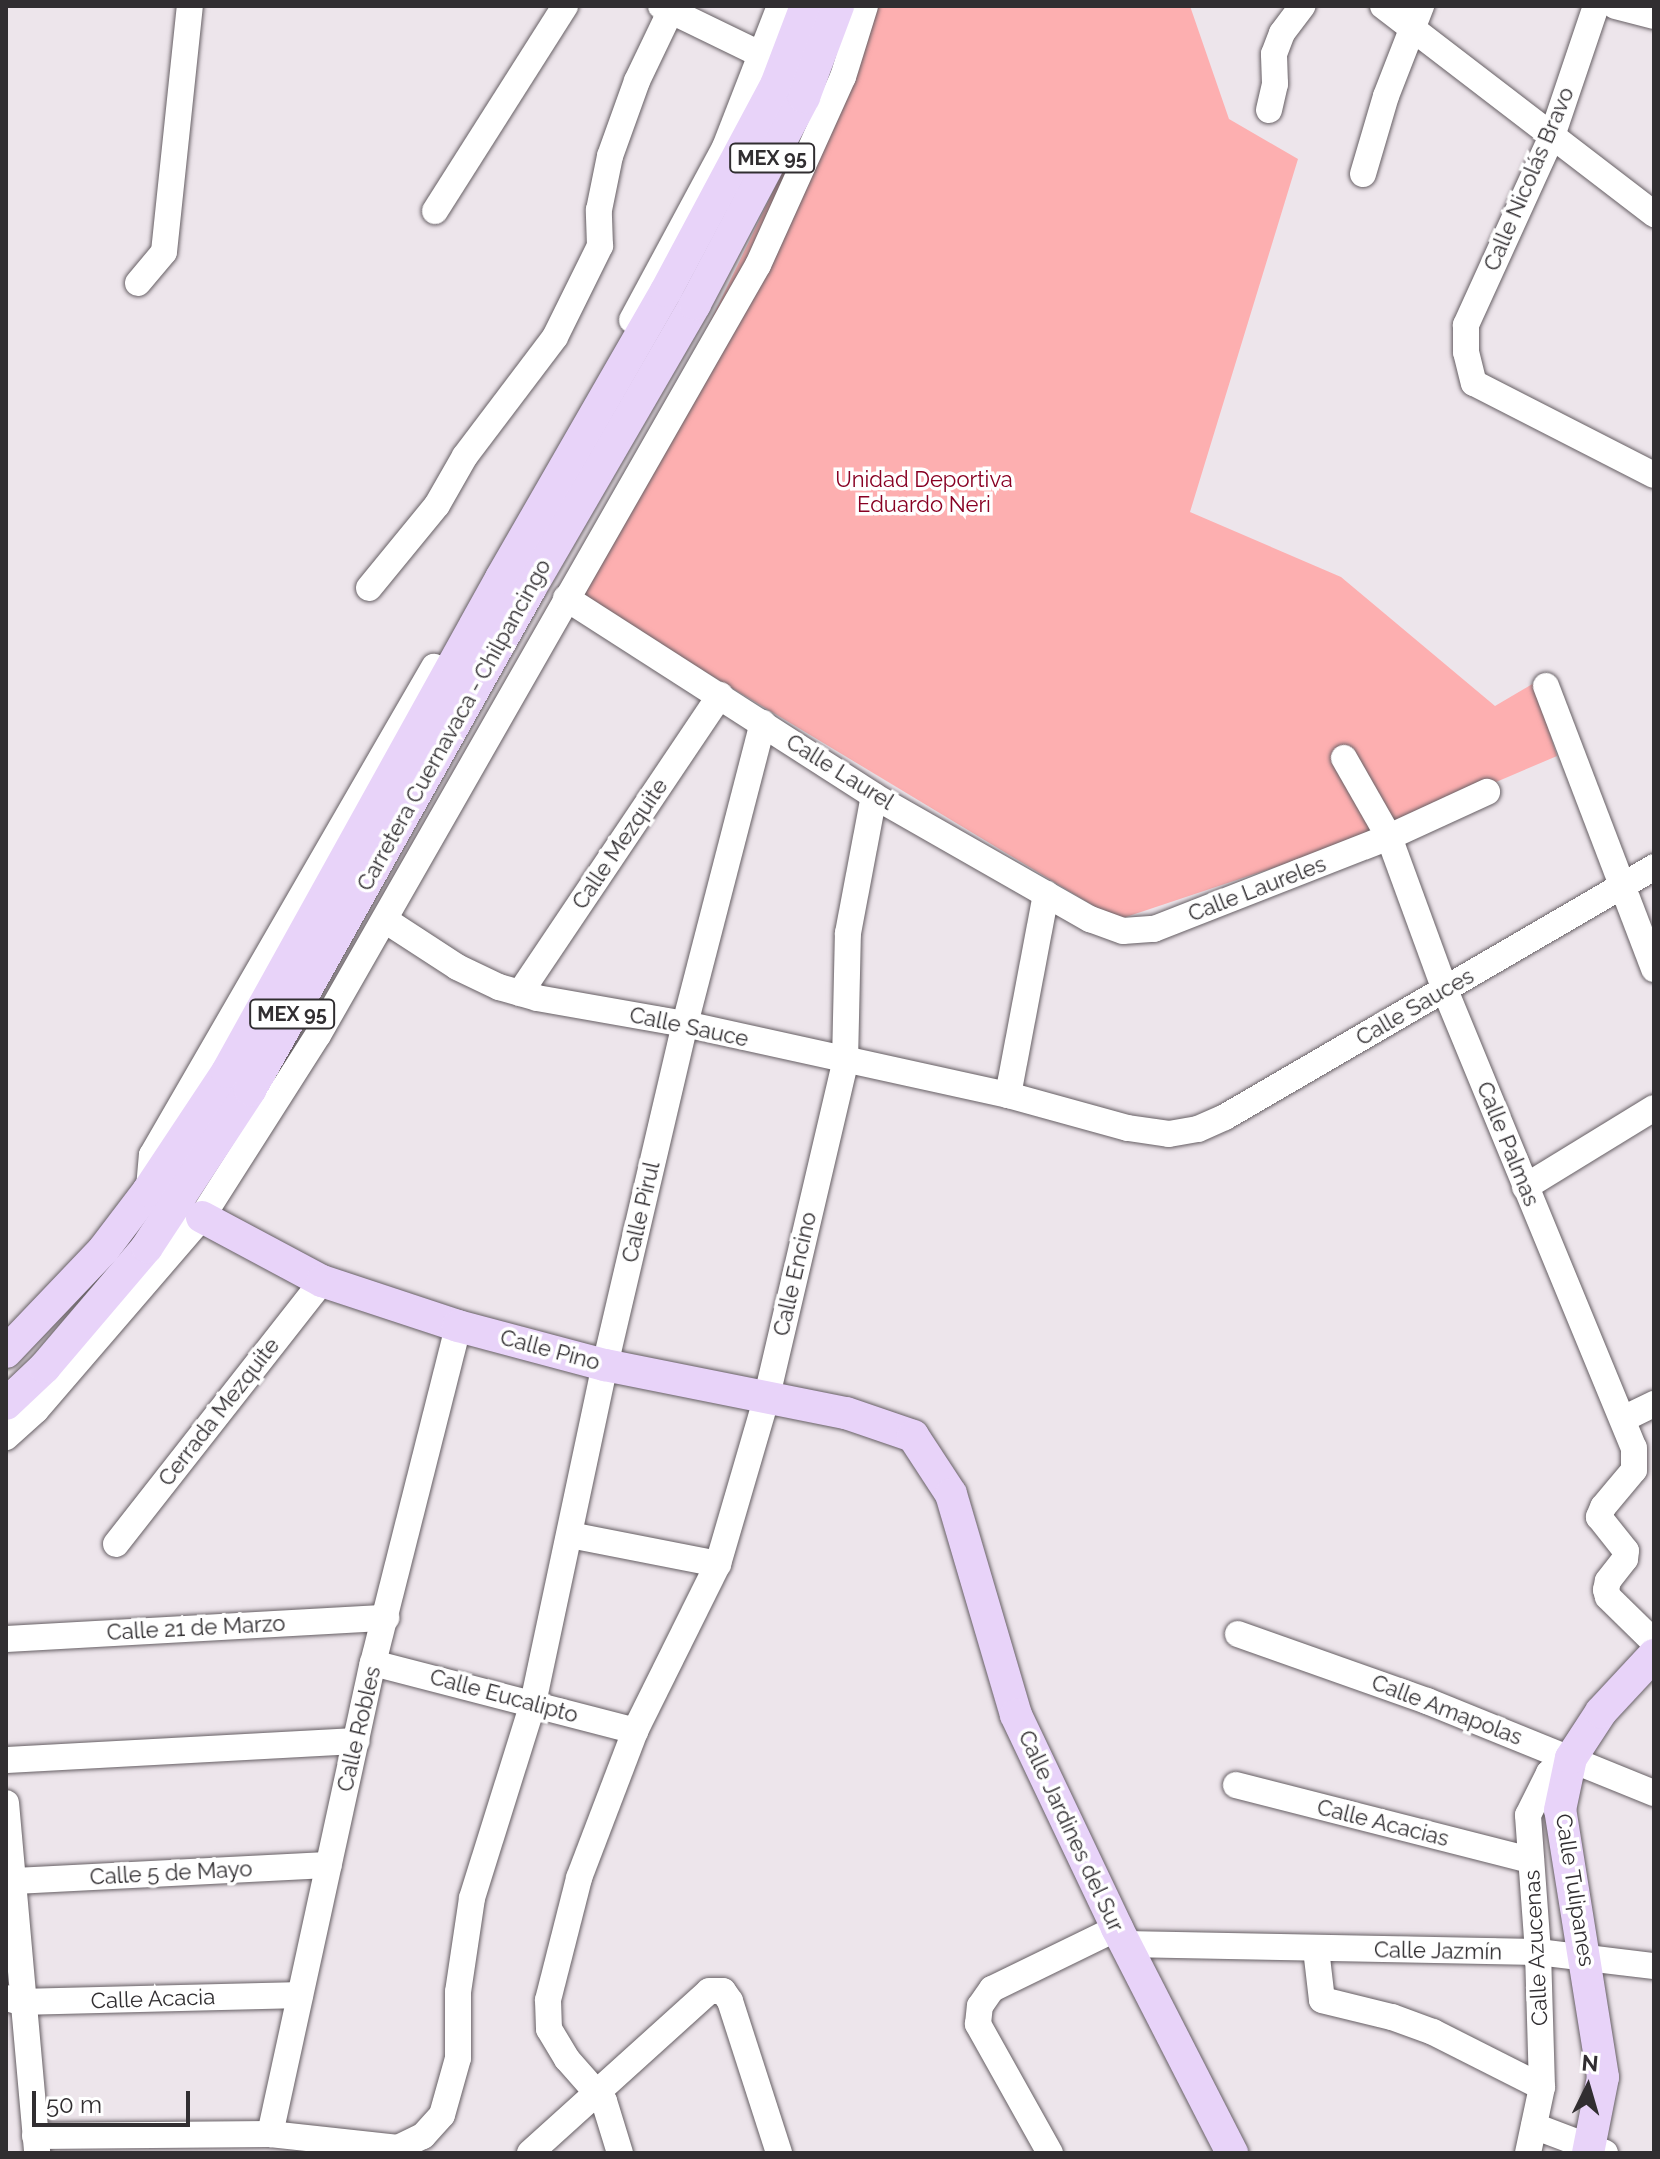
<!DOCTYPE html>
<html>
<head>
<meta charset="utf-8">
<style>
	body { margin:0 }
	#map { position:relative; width:1660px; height:2159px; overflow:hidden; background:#ede5eb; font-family:Raleway,sans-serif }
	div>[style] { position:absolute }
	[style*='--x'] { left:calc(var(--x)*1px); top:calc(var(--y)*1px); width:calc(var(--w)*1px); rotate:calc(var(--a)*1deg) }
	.green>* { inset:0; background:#fdafb0 }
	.roads { filter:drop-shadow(0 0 2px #665f64) drop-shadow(0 0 2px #665f64) }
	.minor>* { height:26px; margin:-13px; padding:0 13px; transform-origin:13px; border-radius:13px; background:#fff }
	.major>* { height:32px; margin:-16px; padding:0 16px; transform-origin:16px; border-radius:16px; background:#e8d3f9 }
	span { translate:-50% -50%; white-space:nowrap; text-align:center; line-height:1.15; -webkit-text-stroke:7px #fff; paint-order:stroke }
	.shield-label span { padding:2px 6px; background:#fff; border:2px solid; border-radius:6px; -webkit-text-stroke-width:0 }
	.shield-label { font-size:20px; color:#312e31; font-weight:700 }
	.street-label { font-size:22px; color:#312e31 }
	.park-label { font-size:22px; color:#880023 }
	.frame { position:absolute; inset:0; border:8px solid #312e31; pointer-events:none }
	.north { position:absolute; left:1548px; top:2047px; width:80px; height:80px; -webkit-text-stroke:6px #fff; paint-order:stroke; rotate:5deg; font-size:22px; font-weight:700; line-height:32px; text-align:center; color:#312e31 }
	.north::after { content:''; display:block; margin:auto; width:28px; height:36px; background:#312e31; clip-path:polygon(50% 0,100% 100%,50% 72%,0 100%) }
	.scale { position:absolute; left:32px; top:2091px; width:158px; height:36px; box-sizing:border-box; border:4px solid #312e31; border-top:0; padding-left:10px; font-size:24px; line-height:28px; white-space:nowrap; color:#312e31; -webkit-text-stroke:6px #fff; paint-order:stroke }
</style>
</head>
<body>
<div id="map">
	<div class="green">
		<i style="clip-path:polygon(863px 6px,1190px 6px,1229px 119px,1298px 159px,1190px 512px,1341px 577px,1495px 706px,1534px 683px,1557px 756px,1372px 835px,1117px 920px,578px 595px)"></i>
	</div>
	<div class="roads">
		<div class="minor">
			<i style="--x:661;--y:6;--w:114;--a:25.9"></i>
			<i style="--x:1383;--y:6;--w:342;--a:37.5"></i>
			<i style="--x:1596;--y:6;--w:137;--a:108.7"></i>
			<i style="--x:1552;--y:136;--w:208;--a:114.5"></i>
			<i style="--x:1466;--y:325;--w:27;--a:90"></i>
			<i style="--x:1466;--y:352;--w:32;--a:76"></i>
			<i style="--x:1474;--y:383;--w:202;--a:27.1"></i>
			<i style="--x:1615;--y:6;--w:40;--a:14.4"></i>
			<i style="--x:1269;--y:110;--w:27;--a:-77"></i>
			<i style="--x:1275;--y:84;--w:30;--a:-92"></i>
			<i style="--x:1274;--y:54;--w:22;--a:-69"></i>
			<i style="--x:1282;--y:33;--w:34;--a:-53"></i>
			<i style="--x:1363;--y:174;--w:81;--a:-73.6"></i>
			<i style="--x:1386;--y:96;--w:97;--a:-68.7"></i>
			<i style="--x:435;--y:211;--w:243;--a:-57.6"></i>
			<i style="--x:138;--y:283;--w:40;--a:-50"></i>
			<i style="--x:164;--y:252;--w:247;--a:-84"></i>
			<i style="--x:632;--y:320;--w:196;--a:-61.7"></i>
			<i style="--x:725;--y:147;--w:151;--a:-68.7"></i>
			<i style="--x:369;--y:588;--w:107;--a:-50.7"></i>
			<i style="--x:437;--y:505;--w:56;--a:-60.3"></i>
			<i style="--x:465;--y:456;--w:149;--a:-52.9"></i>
			<i style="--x:555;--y:337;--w:102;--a:-63.7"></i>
			<i style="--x:600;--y:246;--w:36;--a:-92"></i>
			<i style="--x:599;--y:210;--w:55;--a:-78.5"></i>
			<i style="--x:610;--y:156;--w:80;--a:-70.2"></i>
			<i style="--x:637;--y:81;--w:83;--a:-64.4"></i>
			<i style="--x:566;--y:598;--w:366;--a:32.7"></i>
			<i style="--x:874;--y:796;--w:249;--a:29.7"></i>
			<i style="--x:1090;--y:919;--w:35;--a:20"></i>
			<i style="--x:1123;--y:931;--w:31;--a:-4"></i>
			<i style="--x:1154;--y:929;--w:252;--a:-21.4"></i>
			<i style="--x:1389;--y:837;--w:108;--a:-24.7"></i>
			<i style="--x:1546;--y:686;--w:303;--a:69.1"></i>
			<i style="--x:1344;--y:758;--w:91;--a:60.3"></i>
			<i style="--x:1389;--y:837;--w:163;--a:69.9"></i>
			<i style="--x:1445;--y:990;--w:495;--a:67.6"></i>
			<i style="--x:1634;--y:1448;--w:22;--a:90"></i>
			<i style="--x:1634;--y:1470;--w:48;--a:130"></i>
			<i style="--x:1603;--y:1507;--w:11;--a:112"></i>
			<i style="--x:1599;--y:1517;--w:43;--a:51.5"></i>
			<i style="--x:1626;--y:1551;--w:8;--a:97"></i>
			<i style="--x:1625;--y:1559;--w:28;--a:128"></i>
			<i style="--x:1608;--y:1581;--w:9;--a:103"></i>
			<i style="--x:1606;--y:1590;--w:7;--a:74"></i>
			<i style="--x:1608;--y:1597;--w:64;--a:44.4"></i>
			<i style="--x:385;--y:920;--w:86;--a:33.1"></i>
			<i style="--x:457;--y:967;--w:47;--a:25.5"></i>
			<i style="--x:499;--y:987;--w:40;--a:16"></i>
			<i style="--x:537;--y:998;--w:150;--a:10"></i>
			<i style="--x:685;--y:1024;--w:331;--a:12.4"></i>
			<i style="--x:1008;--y:1095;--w:124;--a:15.4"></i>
			<i style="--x:1128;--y:1128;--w:41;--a:8.3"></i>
			<i style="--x:1169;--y:1134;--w:29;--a:-10"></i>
			<i style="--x:1198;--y:1129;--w:30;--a:-24"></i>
			<i style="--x:1225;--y:1117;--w:497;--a:-30.2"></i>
			<i style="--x:520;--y:993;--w:359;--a:-56.1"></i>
			<i style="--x:1008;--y:1095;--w:205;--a:-79.3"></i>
			<i style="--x:1525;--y:1187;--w:151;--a:-31.5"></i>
			<i style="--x:149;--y:1188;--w:33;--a:-85"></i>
			<i style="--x:152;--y:1155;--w:564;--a:-59.98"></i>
			<i style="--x:1623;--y:1419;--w:34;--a:-26"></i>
			<i style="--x:6;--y:1437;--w:40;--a:-42"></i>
			<i style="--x:36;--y:1410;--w:255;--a:-49.3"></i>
			<i style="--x:202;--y:1217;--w:216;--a:-57.5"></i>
			<i style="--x:318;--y:1035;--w:887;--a:-60.26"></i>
			<i style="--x:758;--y:265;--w:206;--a:-65.7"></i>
			<i style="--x:843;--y:77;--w:74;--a:-72.8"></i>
			<i style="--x:570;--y:1535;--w:151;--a:11.1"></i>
			<i style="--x:116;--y:1544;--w:334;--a:-51.9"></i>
			<i style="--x:1238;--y:1634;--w:201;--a:19.5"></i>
			<i style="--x:1427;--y:1701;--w:245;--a:22.1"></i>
			<i style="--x:6;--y:1639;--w:381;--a:-3.2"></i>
			<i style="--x:373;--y:1663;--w:271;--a:14.5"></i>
			<i style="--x:6;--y:1760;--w:351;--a:-3.1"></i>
			<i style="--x:1236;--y:1785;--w:304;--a:14.3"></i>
			<i style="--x:6;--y:1803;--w:351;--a:84.9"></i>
			<i style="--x:13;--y:1881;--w:316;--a:-2.9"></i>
			<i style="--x:1125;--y:1944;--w:413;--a:1.1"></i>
			<i style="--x:1538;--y:1952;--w:117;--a:6.9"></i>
			<i style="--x:1316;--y:1949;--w:51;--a:83.3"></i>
			<i style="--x:1322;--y:2000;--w:72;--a:13.7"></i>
			<i style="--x:1392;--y:2017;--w:44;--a:20.1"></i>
			<i style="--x:1433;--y:2032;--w:122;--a:26.8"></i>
			<i style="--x:6;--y:1998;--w:16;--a:15"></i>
			<i style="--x:21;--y:2002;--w:279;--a:-1.4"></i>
			<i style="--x:1534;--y:2126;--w:76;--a:20.8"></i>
			<i style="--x:270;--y:2134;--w:482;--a:-77.7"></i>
			<i style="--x:373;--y:1663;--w:348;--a:-75.8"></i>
			<i style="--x:35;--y:2136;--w:235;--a:-0.5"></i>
			<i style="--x:270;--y:2134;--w:129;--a:6.2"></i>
			<i style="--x:398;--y:2148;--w:28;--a:-26"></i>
			<i style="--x:423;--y:2136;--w:28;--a:-48"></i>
			<i style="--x:442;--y:2115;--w:59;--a:-74.3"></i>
			<i style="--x:458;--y:2058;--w:66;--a:-90"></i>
			<i style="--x:458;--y:1992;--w:95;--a:-81.5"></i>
			<i style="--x:472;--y:1898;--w:204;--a:-72.6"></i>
			<i style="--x:533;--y:1703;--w:346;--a:-78"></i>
			<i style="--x:605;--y:1365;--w:350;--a:-76.8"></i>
			<i style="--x:685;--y:1024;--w:311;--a:-75.5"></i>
			<i style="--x:530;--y:2153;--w:241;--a:-42.1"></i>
			<i style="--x:709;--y:1991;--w:14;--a:0"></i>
			<i style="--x:723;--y:1991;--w:12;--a:55"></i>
			<i style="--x:730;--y:2001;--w:160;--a:72.1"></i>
			<i style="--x:620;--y:2153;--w:54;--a:-107.1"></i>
			<i style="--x:604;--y:2101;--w:56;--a:-131.4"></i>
			<i style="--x:567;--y:2059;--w:35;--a:-121"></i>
			<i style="--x:549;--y:2029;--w:29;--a:-92"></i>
			<i style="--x:548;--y:2000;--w:126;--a:-75.7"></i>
			<i style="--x:579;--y:1878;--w:157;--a:-69.1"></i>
			<i style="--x:635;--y:1731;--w:186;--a:-63.6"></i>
			<i style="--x:718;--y:1564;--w:171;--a:-73.7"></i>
			<i style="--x:766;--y:1400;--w:347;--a:-76.8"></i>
			<i style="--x:845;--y:1062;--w:129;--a:-88.7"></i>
			<i style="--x:848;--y:933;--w:139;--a:-79.3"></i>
			<i style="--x:1050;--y:2153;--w:148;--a:-119.2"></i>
			<i style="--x:978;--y:2024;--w:18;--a:-84"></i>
			<i style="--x:980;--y:2006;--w:21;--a:-55"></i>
			<i style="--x:992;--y:1989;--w:139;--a:-26"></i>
			<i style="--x:1528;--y:2153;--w:67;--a:-78"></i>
			<i style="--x:1542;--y:2087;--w:135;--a:-91.7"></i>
			<i style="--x:1538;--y:1952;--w:137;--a:-94.2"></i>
			<i style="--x:1528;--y:1815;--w:47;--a:-63.4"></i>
			<i style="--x:1549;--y:1773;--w:27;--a:-34"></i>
		</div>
		<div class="major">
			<i style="--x:202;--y:1217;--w:136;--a:28.1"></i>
			<i style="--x:322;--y:1281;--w:143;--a:18.3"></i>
			<i style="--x:458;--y:1326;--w:152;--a:14.9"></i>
			<i style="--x:605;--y:1365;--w:246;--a:11.3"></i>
			<i style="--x:846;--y:1413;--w:71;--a:18.9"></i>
			<i style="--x:913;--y:1436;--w:69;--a:56.8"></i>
			<i style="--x:951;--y:1494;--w:230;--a:73.6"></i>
			<i style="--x:1016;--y:1715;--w:236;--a:64.6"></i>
			<i style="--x:1117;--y:1928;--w:253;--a:62.9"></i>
			<i style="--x:6;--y:1352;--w:142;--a:-46.4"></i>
			<i style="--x:104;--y:1249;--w:73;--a:-52.8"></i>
			<i style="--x:148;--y:1191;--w:143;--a:-56.4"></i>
			<i style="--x:227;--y:1072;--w:565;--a:-60.98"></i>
			<i style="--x:501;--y:578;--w:331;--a:-60.1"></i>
			<i style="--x:666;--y:291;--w:234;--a:-61.9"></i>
			<i style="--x:776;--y:85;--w:85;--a:-69.2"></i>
			<i style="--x:6;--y:1404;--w:54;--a:-43.5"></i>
			<i style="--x:45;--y:1367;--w:157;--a:-49.6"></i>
			<i style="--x:147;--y:1247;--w:188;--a:-56.7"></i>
			<i style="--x:250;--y:1090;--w:574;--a:-60.8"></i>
			<i style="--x:530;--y:589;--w:329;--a:-59.9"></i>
			<i style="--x:695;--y:304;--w:234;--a:-62.2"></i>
			<i style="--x:804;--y:97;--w:97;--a:-69.5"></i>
			<i style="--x:1588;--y:2153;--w:77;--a:-78.8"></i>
			<i style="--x:1603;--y:2077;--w:270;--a:-99.1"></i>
			<i style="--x:1560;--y:1810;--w:53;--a:-78.1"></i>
			<i style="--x:1571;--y:1758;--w:55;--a:-56.9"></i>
			<i style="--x:1601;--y:1712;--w:78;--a:-47.1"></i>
		</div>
	</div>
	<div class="shield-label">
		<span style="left:772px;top:158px">MEX 95</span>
		<span style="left:292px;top:1014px">MEX 95</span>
	</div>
	<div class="street-label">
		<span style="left:1529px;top:179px;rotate:-67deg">Calle Nicolás Bravo</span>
		<span style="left:454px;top:725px;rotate:-61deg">Carretera Cuernavaca - Chilpancingo</span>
		<span style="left:840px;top:772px;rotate:32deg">Calle Laurel</span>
		<span style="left:620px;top:844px;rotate:-56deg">Calle Mezquite</span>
		<span style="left:1257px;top:889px;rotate:-21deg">Calle Laureles</span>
		<span style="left:1415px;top:1007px;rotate:-30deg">Calle Sauces</span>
		<span style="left:689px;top:1027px;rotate:12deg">Calle Sauce</span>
		<span style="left:1508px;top:1144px;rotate:68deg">Calle Palmas</span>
		<span style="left:641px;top:1212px;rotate:-77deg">Calle Pirul</span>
		<span style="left:795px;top:1274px;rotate:-77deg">Calle Encino</span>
		<span style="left:550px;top:1350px;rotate:15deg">Calle Pino</span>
		<span style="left:219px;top:1412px;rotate:-52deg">Cerrada Mezquite</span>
		<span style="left:196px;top:1628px;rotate:-3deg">Calle 21 de Marzo</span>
		<span style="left:504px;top:1696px;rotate:15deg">Calle Eucalipto</span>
		<span style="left:1447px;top:1710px;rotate:21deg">Calle Amapolas</span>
		<span style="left:359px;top:1729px;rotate:-77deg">Calle Robles</span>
		<span style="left:1383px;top:1823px;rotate:14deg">Calle Acacias</span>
		<span style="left:1071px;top:1831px;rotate:65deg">Calle Jardines del Sur</span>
		<span style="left:171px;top:1873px;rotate:-3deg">Calle 5 de Mayo</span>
		<span style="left:1575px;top:1890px;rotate:81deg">Calle Tulipanes</span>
		<span style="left:1536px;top:1948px;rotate:-93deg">Calle Azucenas</span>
		<span style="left:1438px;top:1951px;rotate:1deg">Calle Jazmín</span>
		<span style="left:153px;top:1999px;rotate:-2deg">Calle Acacia</span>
	</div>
	<div class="park-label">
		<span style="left:924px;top:492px">Unidad Deportiva<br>Eduardo Neri</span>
	</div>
	<div class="frame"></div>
	<div class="north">N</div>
	<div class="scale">50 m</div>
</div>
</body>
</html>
